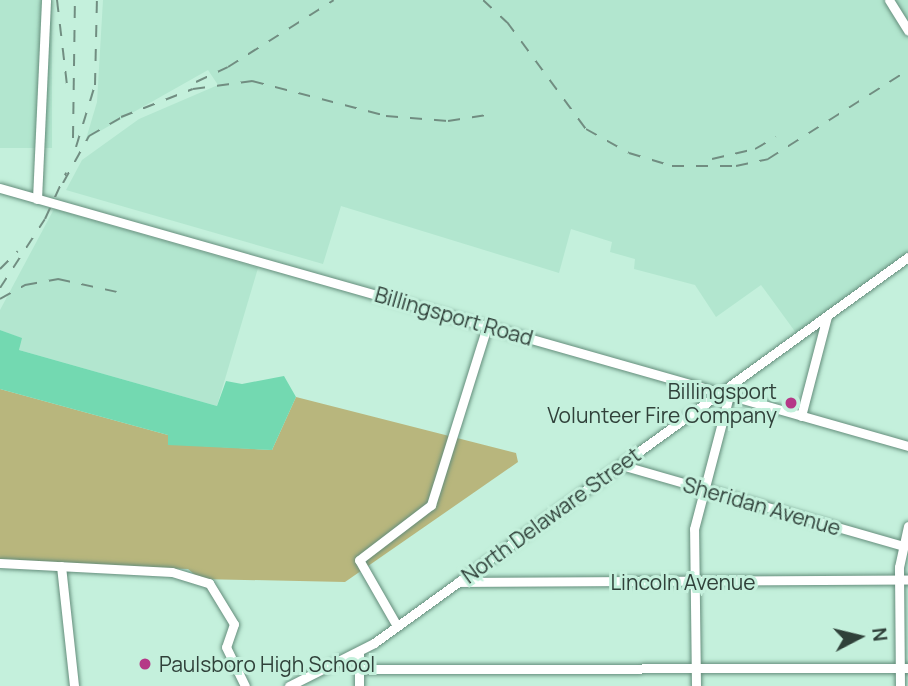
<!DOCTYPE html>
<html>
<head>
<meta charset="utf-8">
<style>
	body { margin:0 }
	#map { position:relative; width:908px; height:686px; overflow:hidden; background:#c4f0dc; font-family:Manrope,sans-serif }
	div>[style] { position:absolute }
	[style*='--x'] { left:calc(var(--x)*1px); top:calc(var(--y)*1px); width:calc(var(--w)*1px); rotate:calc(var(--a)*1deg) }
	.built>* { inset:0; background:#b2e6cf; transform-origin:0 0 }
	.green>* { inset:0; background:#b8b67d }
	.water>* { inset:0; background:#73d9b1 }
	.roads { filter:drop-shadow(0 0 2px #648d7b) drop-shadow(0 0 2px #648d7b) }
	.minor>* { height:9px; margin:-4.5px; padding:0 4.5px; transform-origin:4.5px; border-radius:4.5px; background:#fff }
	.rail>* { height:2px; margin-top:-1px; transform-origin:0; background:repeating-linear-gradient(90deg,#718d81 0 12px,transparent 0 24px) }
	.dots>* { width:19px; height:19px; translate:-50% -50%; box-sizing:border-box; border:4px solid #c4f0dc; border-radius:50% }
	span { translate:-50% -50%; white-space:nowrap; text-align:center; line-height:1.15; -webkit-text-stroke:6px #c4f0dc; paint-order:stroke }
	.street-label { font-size:21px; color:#30413a }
	.poi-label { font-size:21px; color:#30413a }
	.right { translate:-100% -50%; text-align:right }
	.left { translate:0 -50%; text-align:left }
	.north { position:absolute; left:824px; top:602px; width:70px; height:70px; -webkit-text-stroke:5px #c4f0dc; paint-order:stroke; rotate:83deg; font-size:19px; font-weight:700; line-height:28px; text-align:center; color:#30413a }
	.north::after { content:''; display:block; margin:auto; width:24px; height:32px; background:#30413a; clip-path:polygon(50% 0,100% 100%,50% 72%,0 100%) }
</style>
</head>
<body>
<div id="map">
	<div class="built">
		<i style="left:0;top:0;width:52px;height:148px"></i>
		<i style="clip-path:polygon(103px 0,908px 0,908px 259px,799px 337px,761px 285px,716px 317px,695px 285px,634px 269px,635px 259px,610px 252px,612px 242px,571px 229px,559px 273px,341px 206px,323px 264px,66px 190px,82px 160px,139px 119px,218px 85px,208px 70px,86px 139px,97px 102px)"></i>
		<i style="clip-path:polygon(54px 209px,258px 268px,217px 406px,19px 350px,21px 338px,0 330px,0 310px)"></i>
	</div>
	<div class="green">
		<i style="clip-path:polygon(0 389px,168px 435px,168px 444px,272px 450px,296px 397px,516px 453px,518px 462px,345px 582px,200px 579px,188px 569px,0 564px)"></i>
	</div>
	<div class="water">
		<i style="clip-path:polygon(0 330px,22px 338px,19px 350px,217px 406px,226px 381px,242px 384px,284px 376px,296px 397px,272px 450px,168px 445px,168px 435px,0 389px)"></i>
	</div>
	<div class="roads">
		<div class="minor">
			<i style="--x:889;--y:0;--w:36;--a:58"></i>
			<i style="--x:0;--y:188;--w:944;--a:15.86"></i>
			<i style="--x:37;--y:199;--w:199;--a:-87.4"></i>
			<i style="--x:801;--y:416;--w:103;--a:-75.4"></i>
			<i style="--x:621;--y:465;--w:293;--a:16"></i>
			<i style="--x:0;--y:563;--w:172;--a:3"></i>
			<i style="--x:172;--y:572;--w:39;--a:17"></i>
			<i style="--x:209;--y:583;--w:48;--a:58.6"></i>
			<i style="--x:234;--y:624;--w:24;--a:109"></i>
			<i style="--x:226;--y:647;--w:43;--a:64"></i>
			<i style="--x:61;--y:566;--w:121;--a:83.8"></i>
			<i style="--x:458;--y:582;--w:450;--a:-0.3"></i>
			<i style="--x:397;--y:626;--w:76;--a:-119.9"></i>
			<i style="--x:359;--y:560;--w:91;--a:-37.4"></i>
			<i style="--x:431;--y:505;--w:188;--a:-72.6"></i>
			<i style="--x:359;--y:653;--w:33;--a:90"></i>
			<i style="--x:359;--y:669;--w:549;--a:-0.1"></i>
			<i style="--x:289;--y:686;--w:95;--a:-26.8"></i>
			<i style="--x:374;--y:643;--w:659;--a:-35.86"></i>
			<i style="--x:696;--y:686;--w:157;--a:-90.7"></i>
			<i style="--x:694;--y:529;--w:138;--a:-75.3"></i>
			<i style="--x:900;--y:686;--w:119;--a:-90.5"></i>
			<i style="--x:899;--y:567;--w:42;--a:-77.6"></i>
		</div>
	</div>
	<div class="rail">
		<i style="--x:57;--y:0;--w:86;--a:83.3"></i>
		<i style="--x:483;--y:0;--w:33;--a:43"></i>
		<i style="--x:507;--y:22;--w:133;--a:53.6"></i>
		<i style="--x:586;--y:129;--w:49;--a:29.2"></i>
		<i style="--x:629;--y:153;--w:45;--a:16.8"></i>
		<i style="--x:672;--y:166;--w:64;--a:0"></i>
		<i style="--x:736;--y:166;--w:33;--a:-12"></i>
		<i style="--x:768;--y:159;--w:166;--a:-32.4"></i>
		<i style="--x:196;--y:82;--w:35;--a:-25"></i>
		<i style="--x:228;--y:67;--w:125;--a:-32.3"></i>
		<i style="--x:121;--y:117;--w:77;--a:-21.3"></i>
		<i style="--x:193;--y:89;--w:60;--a:-7.7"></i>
		<i style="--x:252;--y:81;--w:138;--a:14.6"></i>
		<i style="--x:386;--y:116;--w:62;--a:4.6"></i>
		<i style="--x:448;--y:121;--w:39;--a:-9"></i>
		<i style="--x:73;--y:138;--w:138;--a:-89.2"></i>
		<i style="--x:76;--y:147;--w:65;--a:-73"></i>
		<i style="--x:95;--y:85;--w:85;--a:-88.7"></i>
		<i style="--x:712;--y:159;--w:44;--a:-13.1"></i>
		<i style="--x:755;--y:149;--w:24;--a:-30"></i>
		<i style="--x:63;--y:183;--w:54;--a:-61"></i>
		<i style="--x:89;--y:136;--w:46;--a:-29.9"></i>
		<i style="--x:0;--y:269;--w:25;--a:-45"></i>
		<i style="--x:0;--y:288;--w:82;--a:-56.9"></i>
		<i style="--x:45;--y:219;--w:51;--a:-65.5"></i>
		<i style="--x:0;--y:299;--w:29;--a:-29"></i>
		<i style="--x:25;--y:285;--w:34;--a:-10"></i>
		<i style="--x:58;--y:279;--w:60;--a:12.4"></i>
	</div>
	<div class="dots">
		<i style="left:791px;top:403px;background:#b53887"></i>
		<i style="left:145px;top:664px;background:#b53887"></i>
	</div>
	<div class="street-label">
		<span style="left:454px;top:316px;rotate:16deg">Billingsport Road</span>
		<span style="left:762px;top:506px;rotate:16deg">Sheridan Avenue</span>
		<span style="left:551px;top:515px;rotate:-36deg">North Delaware Street</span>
		<span style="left:683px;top:582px">Lincoln Avenue</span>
	</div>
	<div class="poi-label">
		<span class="right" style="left:777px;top:403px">Billingsport<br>Volunteer Fire Company</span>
		<span class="left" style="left:159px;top:664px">Paulsboro High School</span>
	</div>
	<div class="north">N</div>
</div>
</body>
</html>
